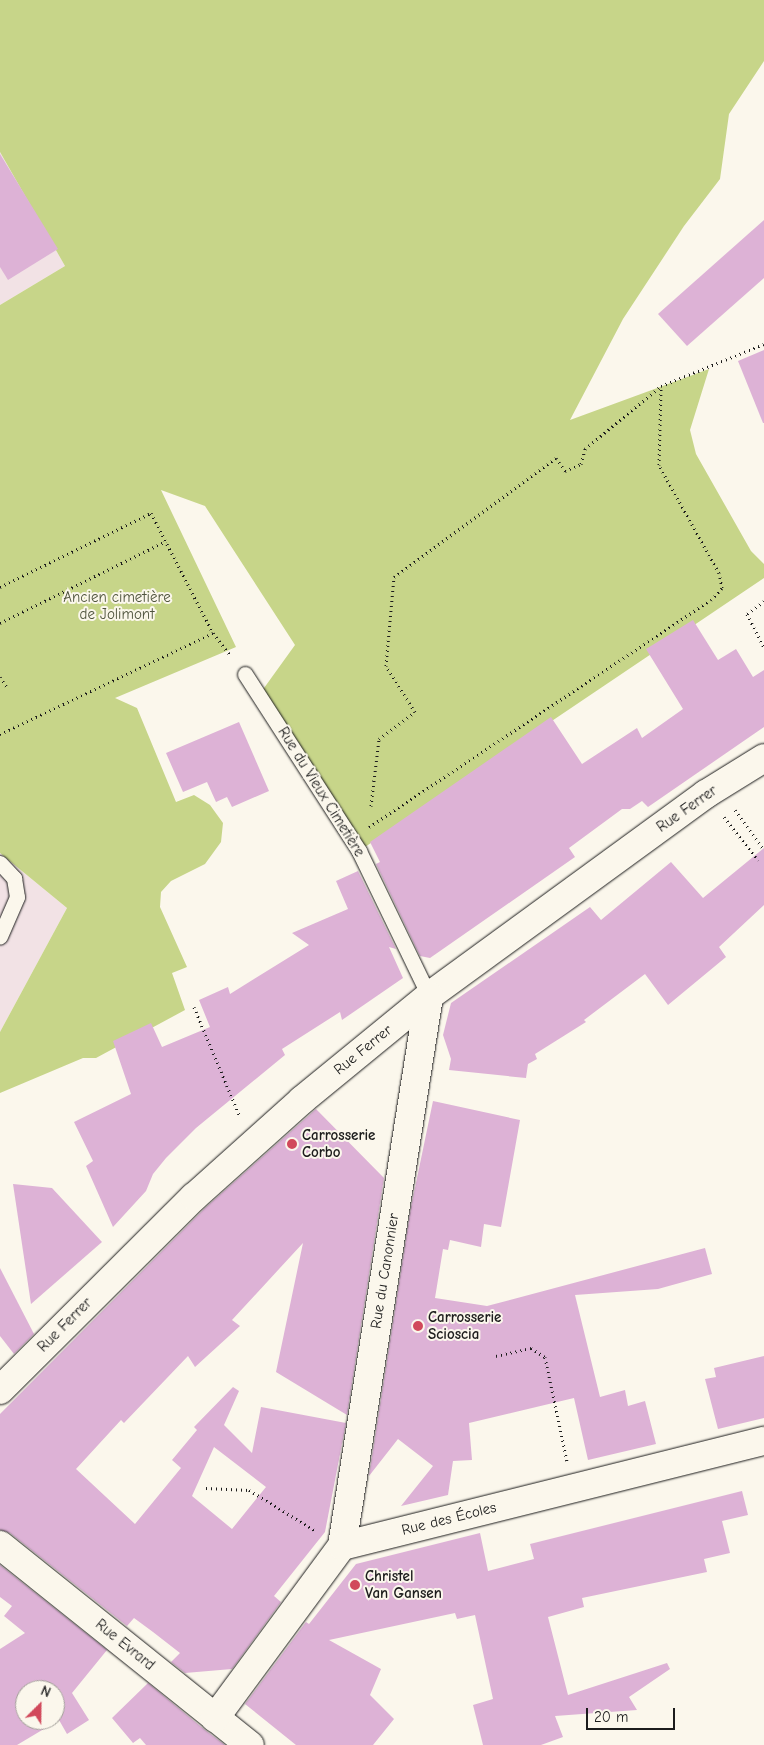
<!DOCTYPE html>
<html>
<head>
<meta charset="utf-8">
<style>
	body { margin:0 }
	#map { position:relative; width:764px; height:1745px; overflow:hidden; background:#fbf7ec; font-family:"Comic Neue",sans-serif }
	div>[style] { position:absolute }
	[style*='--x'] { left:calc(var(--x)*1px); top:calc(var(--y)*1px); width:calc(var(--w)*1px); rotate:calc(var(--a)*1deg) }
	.built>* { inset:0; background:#f2e2e5 }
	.green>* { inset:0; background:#c7d589 }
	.building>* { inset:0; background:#ddb2d6 }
	.path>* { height:3px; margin-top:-1.5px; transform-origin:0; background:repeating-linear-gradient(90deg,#1c1c1c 0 1px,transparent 0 5px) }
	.roads { filter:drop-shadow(0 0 1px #1c1c1c) drop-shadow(0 0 1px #1c1c1c) }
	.lane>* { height:15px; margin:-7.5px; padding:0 7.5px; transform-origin:7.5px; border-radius:7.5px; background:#fbf7ec }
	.street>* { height:28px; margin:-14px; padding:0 14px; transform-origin:14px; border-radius:14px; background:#fbf7ec }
	.dots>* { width:14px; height:14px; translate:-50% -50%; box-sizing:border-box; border:2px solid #fbf7ec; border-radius:50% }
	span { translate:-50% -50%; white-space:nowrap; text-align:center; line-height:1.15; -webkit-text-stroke:4px #fbf7ec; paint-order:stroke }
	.park-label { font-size:15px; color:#4f543d }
	.street-label { font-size:15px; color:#1c1c1c }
	.poi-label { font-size:15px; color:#1c1c1c; font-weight:700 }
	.left { translate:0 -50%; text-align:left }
	.north { position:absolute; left:15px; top:1680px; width:50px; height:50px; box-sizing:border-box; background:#fbf7ec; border:1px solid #a29f99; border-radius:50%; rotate:23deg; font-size:14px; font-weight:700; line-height:20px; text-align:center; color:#1c1c1c }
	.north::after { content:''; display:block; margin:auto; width:18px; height:22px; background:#d1495b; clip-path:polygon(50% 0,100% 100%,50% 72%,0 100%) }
	.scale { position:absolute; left:586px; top:1708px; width:89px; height:22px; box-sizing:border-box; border:2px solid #1c1c1c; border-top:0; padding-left:6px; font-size:15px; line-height:18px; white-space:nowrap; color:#1c1c1c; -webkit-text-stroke:4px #fbf7ec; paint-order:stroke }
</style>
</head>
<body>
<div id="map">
	<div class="built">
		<i style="clip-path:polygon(0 152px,65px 266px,0 305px)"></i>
		<i style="clip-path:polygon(0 853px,67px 908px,0 1032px)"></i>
	</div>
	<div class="green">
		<i style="clip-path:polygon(0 0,764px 0,764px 61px,729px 114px,720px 179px,684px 226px,623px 319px,570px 420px,709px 369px,690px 430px,696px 454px,751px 551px,764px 564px,764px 578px,359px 851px,259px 695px,295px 645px,205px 506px,161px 490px,236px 647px,115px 698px,137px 708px,176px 802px,194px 795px,210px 805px,223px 823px,221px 842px,205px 864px,171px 881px,161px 892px,160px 907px,187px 967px,172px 973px,185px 1010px,96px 1058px,83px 1058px,0 1093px,0 1032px,67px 908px,0 853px,0 305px,65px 266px,0 152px)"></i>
	</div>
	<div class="building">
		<i style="clip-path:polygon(0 154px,58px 249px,8px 280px,0 267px)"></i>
		<i style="clip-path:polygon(764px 220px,764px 278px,687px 346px,658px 314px)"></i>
		<i style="clip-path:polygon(764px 350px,764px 423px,763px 423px,738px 361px)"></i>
		<i style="clip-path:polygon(693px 620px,718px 660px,736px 649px,753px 677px,764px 670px,764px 727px,648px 807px,642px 801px,630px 809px,622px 809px,569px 848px,575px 857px,430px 958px,420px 956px,376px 864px,380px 862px,370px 842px,551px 717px,582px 764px,637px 728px,642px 738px,683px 709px,646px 649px)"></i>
		<i style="clip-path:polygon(239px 722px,269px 791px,232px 807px,227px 797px,216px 802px,207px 782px,183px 792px,166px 753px)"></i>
		<i style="clip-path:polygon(764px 848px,764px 905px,719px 947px,726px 957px,668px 1005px,645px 974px,584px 1020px,586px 1022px,535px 1054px,537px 1059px,528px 1064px,526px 1078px,449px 1070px,451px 1059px,443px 1035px,451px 1003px,590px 907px,601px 920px,671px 862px,703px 898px)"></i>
		<i style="clip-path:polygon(358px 871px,396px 949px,389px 947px,403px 978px,342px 1020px,340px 1012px,282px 1049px,285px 1055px,196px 1128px,166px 1158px,153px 1174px,146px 1191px,113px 1227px,86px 1166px,93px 1161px,74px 1122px,131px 1094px,113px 1041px,151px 1023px,162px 1047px,210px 1027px,199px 1000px,228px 987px,230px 994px,309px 945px,292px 933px,348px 909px,336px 881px)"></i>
		<i style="clip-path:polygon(433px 1101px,520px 1120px,501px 1227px,484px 1224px,481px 1247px,450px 1240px,448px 1250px,443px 1249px,435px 1298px,487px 1306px,705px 1248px,712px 1274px,658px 1289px,575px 1295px,600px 1397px,625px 1390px,628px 1406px,645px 1401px,656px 1444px,588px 1460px,574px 1398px,469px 1423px,472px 1460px,453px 1461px,448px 1495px,401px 1506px,433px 1466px,398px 1439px,369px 1476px,411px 1207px)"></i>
		<i style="clip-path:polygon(evenodd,316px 1109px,384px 1178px,347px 1415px,276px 1372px,303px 1243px,232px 1320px,240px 1326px,195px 1367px,188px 1356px,124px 1423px,121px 1420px,76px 1469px,135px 1524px,181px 1468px,172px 1460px,197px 1430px,194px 1427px,233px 1387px,239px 1391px,224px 1425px,252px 1453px,261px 1407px,346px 1423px,325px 1532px,274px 1596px,281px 1602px,232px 1669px,185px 1673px,171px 1662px,180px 1653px,153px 1632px,134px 1618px,127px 1626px,10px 1533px,0 1530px,0 1414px,205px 1208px,316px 1109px,214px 1447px,266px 1487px,232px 1529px,192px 1496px,214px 1447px)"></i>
		<i style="clip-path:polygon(13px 1184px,52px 1188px,102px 1242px,31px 1304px)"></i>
		<i style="clip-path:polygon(0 1268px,34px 1334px,14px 1354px,0 1336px)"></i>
		<i style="clip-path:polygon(764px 1356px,764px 1418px,718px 1429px,705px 1379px,716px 1377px,714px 1368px)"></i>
		<i style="clip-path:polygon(742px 1491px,748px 1515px,722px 1521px,730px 1553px,704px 1559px,707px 1572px,582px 1598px,584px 1607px,548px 1617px,568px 1695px,667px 1663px,670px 1669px,629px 1697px,637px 1710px,555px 1716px,563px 1737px,541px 1745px,483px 1745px,473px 1705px,493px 1699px,475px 1615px,457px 1619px,455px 1613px,329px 1640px,381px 1669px,370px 1695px,394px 1719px,373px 1745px,296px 1745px,245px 1704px,306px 1622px,309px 1624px,356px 1564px,480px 1533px,488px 1571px,534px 1559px,530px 1544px)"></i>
		<i style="clip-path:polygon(evenodd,0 1565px,107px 1650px,72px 1693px,89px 1720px,67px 1734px,59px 1720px,17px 1745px,0 1745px,0 1649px,25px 1633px,4px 1616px,12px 1606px,0 1597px,0 1565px,25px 1690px,55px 1690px,55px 1720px,25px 1720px,25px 1690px)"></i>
		<i style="clip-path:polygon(148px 1683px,205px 1730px,225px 1745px,146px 1745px,140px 1738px,133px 1743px,112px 1718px)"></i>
	</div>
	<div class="path">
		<i style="--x:0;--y:587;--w:168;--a:-26.1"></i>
		<i style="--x:151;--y:513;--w:135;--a:62.7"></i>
		<i style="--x:213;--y:633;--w:236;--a:154.6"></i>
		<i style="--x:764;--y:601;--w:21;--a:143"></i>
		<i style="--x:747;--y:614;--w:38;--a:63"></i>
		<i style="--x:0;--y:623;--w:185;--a:-26.3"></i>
		<i style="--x:213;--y:633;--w:29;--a:52"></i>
		<i style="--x:0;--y:677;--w:14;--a:56"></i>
		<i style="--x:371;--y:806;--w:67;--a:-83.2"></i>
		<i style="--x:379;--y:739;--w:45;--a:-36.9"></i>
		<i style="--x:415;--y:712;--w:54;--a:-122.2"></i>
		<i style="--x:386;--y:666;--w:89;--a:-84.9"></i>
		<i style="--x:394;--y:577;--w:201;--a:-36.3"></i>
		<i style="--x:556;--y:458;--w:16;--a:55"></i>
		<i style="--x:565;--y:471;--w:17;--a:-24"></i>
		<i style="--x:581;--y:464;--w:16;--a:-75"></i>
		<i style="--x:585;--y:449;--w:99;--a:-39.7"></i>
		<i style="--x:661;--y:386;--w:111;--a:-22.2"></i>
		<i style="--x:735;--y:810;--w:49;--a:54.1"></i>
		<i style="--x:724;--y:817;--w:55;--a:51.7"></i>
		<i style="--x:369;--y:827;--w:410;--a:-33.6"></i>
		<i style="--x:711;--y:600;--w:16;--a:-47"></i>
		<i style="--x:722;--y:588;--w:15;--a:-101"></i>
		<i style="--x:719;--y:573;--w:124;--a:-119.1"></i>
		<i style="--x:659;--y:465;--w:78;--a:-88.5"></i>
		<i style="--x:194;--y:1007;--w:119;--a:67.3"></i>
		<i style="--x:496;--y:1356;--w:36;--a:-13"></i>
		<i style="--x:531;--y:1348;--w:17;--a:33"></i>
		<i style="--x:545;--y:1357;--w:106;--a:78.1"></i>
		<i style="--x:206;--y:1488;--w:43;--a:2.7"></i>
		<i style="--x:249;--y:1490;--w:79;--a:31.5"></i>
	</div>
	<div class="roads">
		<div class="lane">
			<i style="--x:245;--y:674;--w:211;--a:57.2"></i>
			<i style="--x:359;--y:851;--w:161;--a:64.2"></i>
			<i style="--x:0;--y:863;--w:21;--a:47"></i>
			<i style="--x:14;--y:878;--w:19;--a:81"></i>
			<i style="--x:17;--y:897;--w:43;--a:113.6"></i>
		</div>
		<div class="street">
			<i style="--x:0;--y:1390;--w:274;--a:-44.9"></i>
			<i style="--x:194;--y:1197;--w:145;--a:-41.9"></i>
			<i style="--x:302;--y:1100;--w:164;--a:-39.3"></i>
			<i style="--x:429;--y:996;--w:343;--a:-36.1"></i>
			<i style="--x:706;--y:794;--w:68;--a:-31.8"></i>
			<i style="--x:0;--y:1545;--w:320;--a:38.7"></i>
			<i style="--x:342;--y:1546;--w:557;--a:-81.01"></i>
			<i style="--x:215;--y:1718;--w:214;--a:-53.6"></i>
			<i style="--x:342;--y:1546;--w:435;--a:-14"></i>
		</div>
	</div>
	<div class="dots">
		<i style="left:292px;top:1144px;background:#d1495b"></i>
		<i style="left:418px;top:1326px;background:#d1495b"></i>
		<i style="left:355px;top:1585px;background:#d1495b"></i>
	</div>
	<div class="park-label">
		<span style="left:117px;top:606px">Ancien cimetière<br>de Jolimont</span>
	</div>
	<div class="street-label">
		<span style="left:321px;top:792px;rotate:58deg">Rue du Vieux Cimetière</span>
		<span style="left:687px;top:809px;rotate:-35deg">Rue Ferrer</span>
		<span style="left:363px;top:1050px;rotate:-39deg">Rue Ferrer</span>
		<span style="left:385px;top:1271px;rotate:-81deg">Rue du Canonnier</span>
		<span style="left:65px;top:1325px;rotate:-45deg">Rue Ferrer</span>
		<span style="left:449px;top:1519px;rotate:-14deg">Rue des Écoles</span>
		<span style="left:125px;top:1645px;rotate:39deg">Rue Evrard</span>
	</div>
	<div class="poi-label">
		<span class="left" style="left:302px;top:1144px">Carrosserie<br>Corbo</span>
		<span class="left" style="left:428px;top:1326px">Carrosserie<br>Scioscia</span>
		<span class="left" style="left:365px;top:1585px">Christel<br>Van Gansen</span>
	</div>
	<div class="north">N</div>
	<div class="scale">20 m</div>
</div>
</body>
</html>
